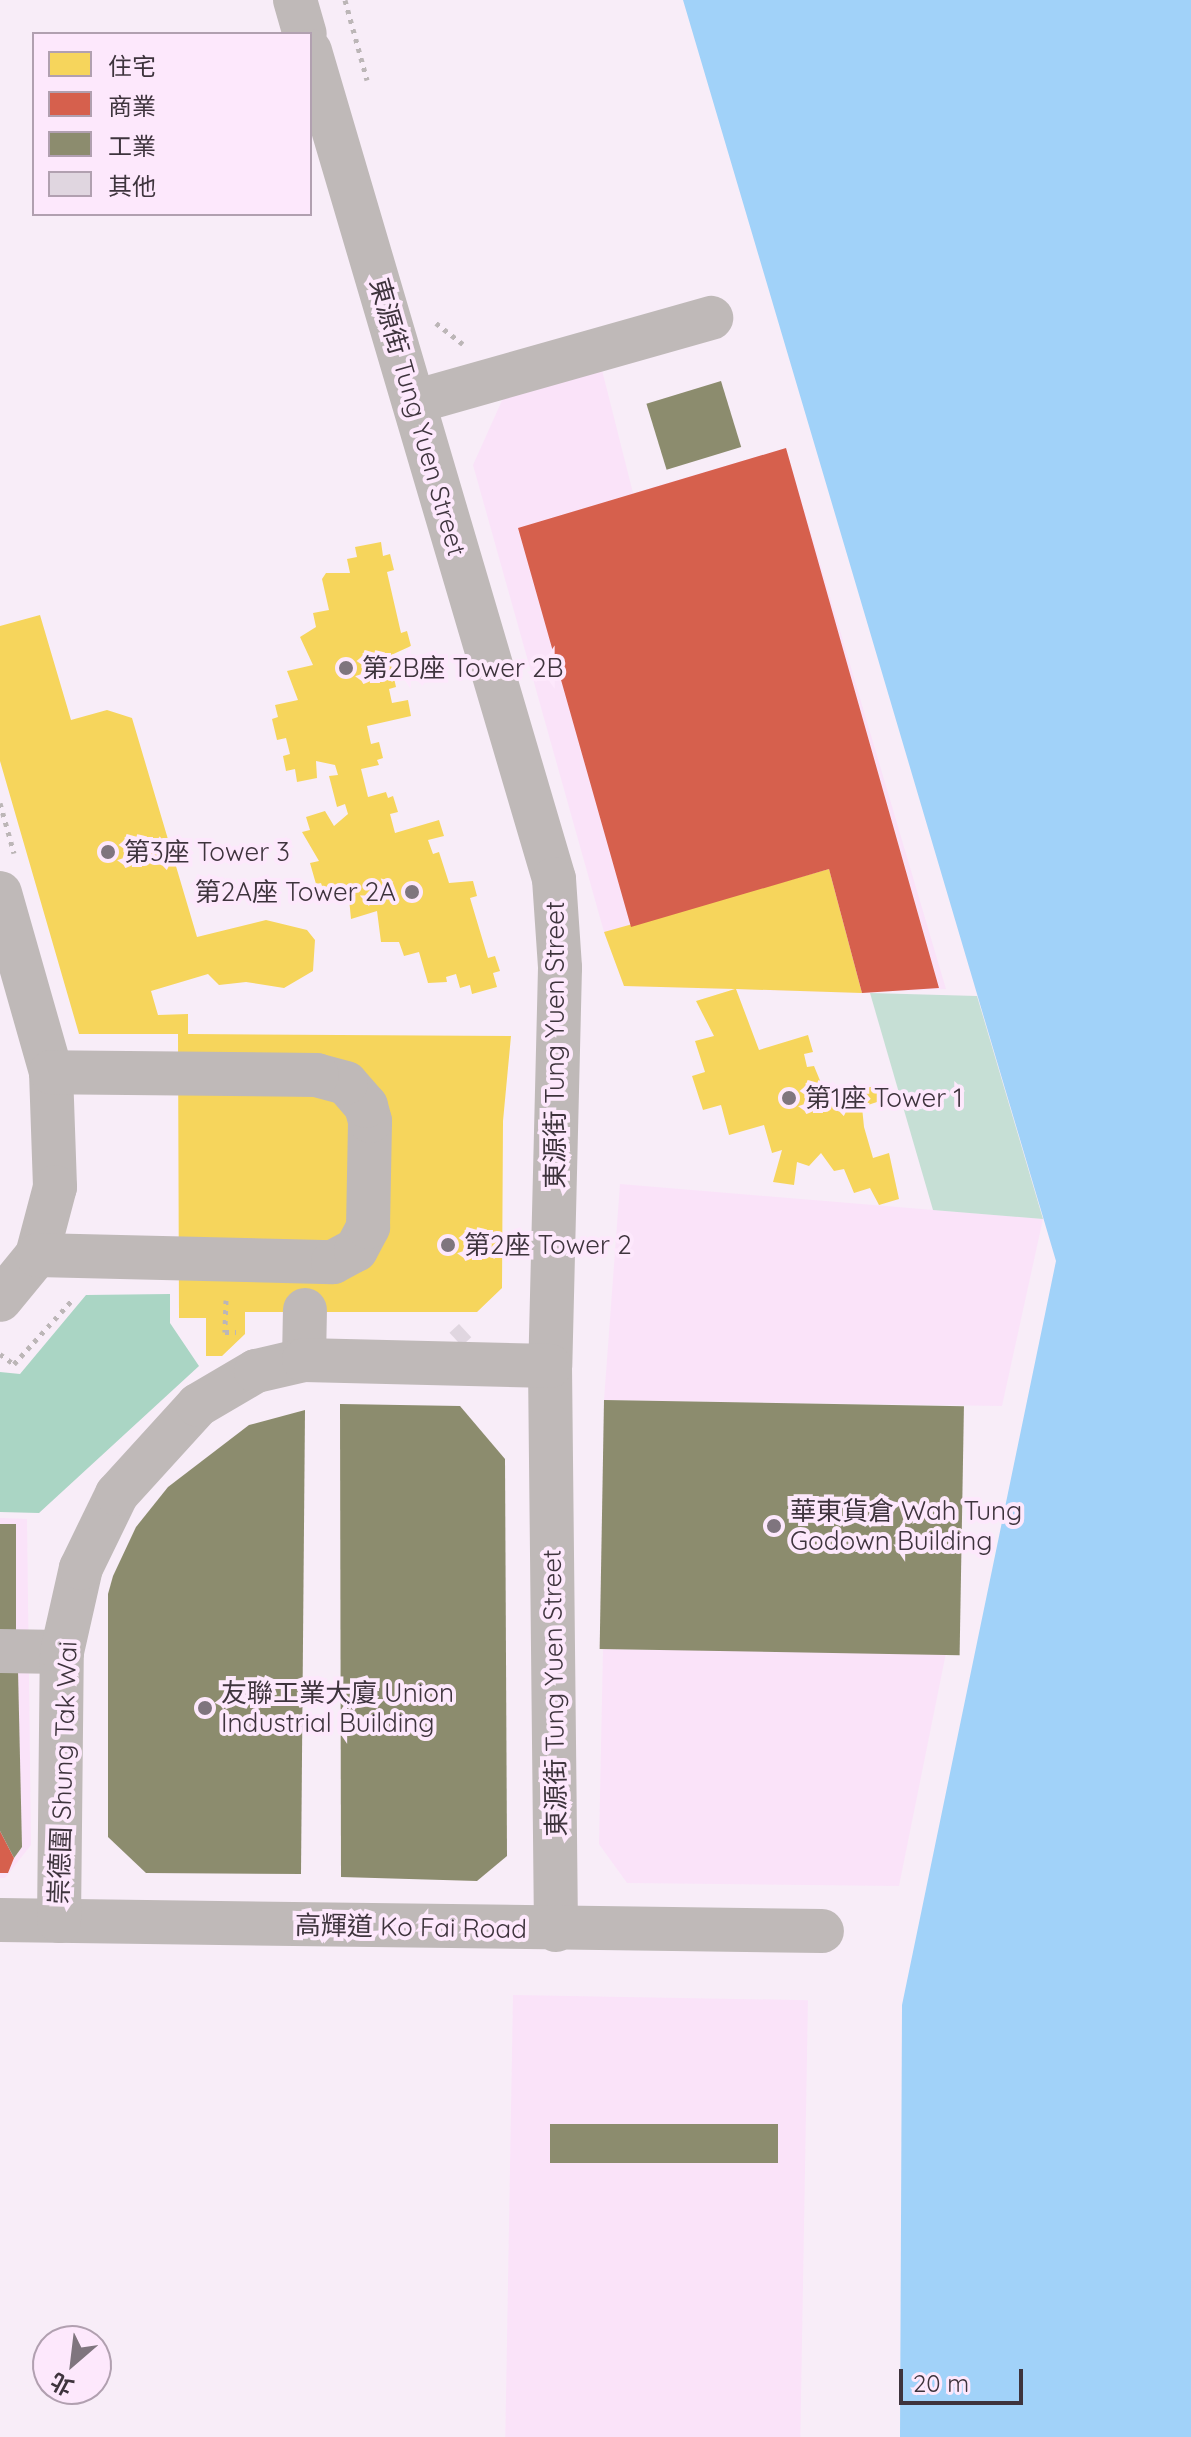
<!DOCTYPE html>
<html>
<head>
<meta charset="utf-8">
<style>
	body { margin:0 }
	#map { position:relative; width:1191px; height:2437px; overflow:hidden; background:#f8edf8; font-family:Quicksand,"Noto Sans TC",sans-serif }
	div>[style] { position:absolute }
	[style*='--x'] { left:calc(var(--x)*1px); top:calc(var(--y)*1px); width:calc(var(--w)*1px); rotate:calc(var(--a)*1deg) }
	.built>* { inset:0; background:#fae3f9; transform-origin:0 0 }
	.green>* { inset:0; background:#c6dfd5 }
	.forest>* { inset:0; background:#aad5c4 }
	.water>* { inset:0; background:#a1d2f9 }
	.homes>* { inset:0; background:#f6d55c }
	.shops>* { inset:0; background:#d6604d }
	.industry>* { inset:0; background:#8c8c6e; transform-origin:0 0 }
	.building>* { inset:0; background:#e0d6e0; transform-origin:0 0 }
	.path>* { height:5px; margin-top:-2.5px; transform-origin:0; background:repeating-linear-gradient(90deg,#bcb6b7 0 4px,transparent 0 10px) }
	.minor>* { height:44px; margin:-22px; padding:0 22px; transform-origin:22px; border-radius:22px; background:#bfb9b8 }
	.dots>* { width:22px; height:22px; translate:-50% -50%; box-sizing:border-box; border:4px solid #fde8fc; border-radius:50% }
	span { translate:-50% -50%; white-space:nowrap; text-align:center; line-height:1.15; -webkit-text-stroke:8px #fde8fc; paint-order:stroke }
	.street-label { font-size:26px; color:#3e343d }
	.poi-label { font-size:26px; color:#3e343d }
	.left { translate:0 -50%; text-align:left }
	.right { translate:-100% -50%; text-align:right }
	.legend { position:absolute; left:32px; top:32px; width:280px; height:184px; box-sizing:border-box; background:#fde8fc; border:2px solid #b1a0b0; margin:0; padding:10px 14px; list-style:none; font-size:24px; color:#3e343d }
	.legend li { display:flex; align-items:center; gap:16px; height:40px }
	.legend b { width:40px; border:2px solid #b1a0b0 }
	.north { position:absolute; left:32px; top:2325px; width:80px; height:80px; box-sizing:border-box; background:#fde8fc; border:2px solid #b1a0b0; border-radius:50%; rotate:208deg; font-size:22px; font-weight:700; line-height:32px; text-align:center; color:#3e343d }
	.north::after { content:''; display:block; margin:auto; width:28px; height:36px; background:#7f757e; clip-path:polygon(50% 0,100% 100%,50% 72%,0 100%) }
	.scale { position:absolute; left:899px; top:2369px; width:124px; height:36px; box-sizing:border-box; border:4px solid #3e343d; border-top:0; padding-left:10px; font-size:24px; line-height:28px; white-space:nowrap; color:#3e343d; -webkit-text-stroke:6px #fde8fc; paint-order:stroke }
</style>
</head>
<body>
<div id="map">
	<div class="built">
		<i style="clip-path:polygon(602px 370px,633px 493px,786px 448px,946px 989px,862px 993px,624px 986px,604px 932px,473px 465px,504px 396px)"></i>
		<i style="clip-path:polygon(620px 1184px,1043px 1219px,1002px 1406px,604px 1400px)"></i>
		<i style="clip-path:polygon(0 1518px,27px 1519px,31px 1845px,5px 1878px,0 1878px)"></i>
		<i style="clip-path:polygon(603px 1649px,946px 1653px,899px 1886px,627px 1883px,599px 1844px)"></i>
		<i style="left:513px;top:1995px;width:295px;height:442px;rotate:1deg"></i>
	</div>
	<div class="green">
		<i style="clip-path:polygon(870px 993px,977px 996px,1043px 1219px,933px 1210px)"></i>
	</div>
	<div class="forest">
		<i style="clip-path:polygon(170px 1294px,170px 1323px,199px 1366px,39px 1513px,0 1512px,0 1372px,20px 1374px,86px 1295px)"></i>
	</div>
	<div class="water">
		<i style="clip-path:polygon(683px 0,1191px 0,1191px 2437px,900px 2437px,902px 2005px,1056px 1261px)"></i>
	</div>
	<div class="homes">
		<i style="clip-path:polygon(381px 542px,383px 556px,390px 554px,394px 570px,387px 572px,401px 633px,407px 631px,411px 646px,389px 656px,396px 687px,389px 689px,392px 703px,408px 700px,411px 716px,367px 726px,371px 744px,379px 742px,383px 758px,377px 760px,379px 765px,361px 769px,368px 797px,386px 792px,388px 798px,393px 796px,398px 812px,390px 814px,395px 833px,439px 820px,444px 836px,428px 840px,433px 854px,439px 852px,449px 883px,473px 881px,477px 896px,470px 898px,488px 958px,495px 956px,500px 971px,493px 973px,497px 987px,472px 994px,470px 985px,460px 988px,456px 974px,446px 977px,447px 982px,428px 983px,419px 952px,404px 956px,399px 942px,381px 942px,377px 911px,351px 919px,348px 888px,325px 895px,321px 883px,316px 884px,310px 863px,319px 861px,302px 832px,310px 830px,306px 817px,325px 811px,334px 826px,348px 814px,345px 804px,337px 807px,329px 776px,338px 775px,335px 765px,316px 761px,317px 778px,297px 782px,295px 769px,286px 771px,283px 756px,290px 754px,286px 738px,277px 740px,272px 719px,278px 717px,275px 705px,298px 700px,287px 671px,313px 665px,300px 637px,316px 627px,313px 613px,329px 610px,322px 579px,326px 573px,350px 573px,347px 559px,357px 557px,355px 547px)"></i>
		<i style="clip-path:polygon(40px 615px,71px 720px,107px 710px,132px 718px,197px 937px,266px 920px,307px 930px,315px 940px,313px 971px,284px 988px,246px 982px,219px 985px,208px 974px,151px 991px,158px 1015px,188px 1014px,188px 1034px,511px 1036px,503px 1121px,502px 1288px,477px 1312px,245px 1312px,245px 1334px,222px 1356px,206px 1356px,206px 1318px,179px 1318px,178px 1034px,79px 1034px,0 761px,0 626px)"></i>
		<i style="clip-path:polygon(829px 869px,862px 993px,736px 989px,759px 1050px,808px 1035px,813px 1052px,804px 1054px,807px 1067px,814px 1066px,826px 1095px,876px 1086px,880px 1101px,862px 1107px,864px 1127px,873px 1158px,889px 1153px,899px 1199px,879px 1205px,870px 1188px,854px 1193px,844px 1169px,834px 1171px,821px 1153px,809px 1166px,797px 1162px,794px 1185px,773px 1182px,782px 1150px,772px 1153px,764px 1125px,729px 1135px,721px 1105px,703px 1110px,692px 1076px,705px 1072px,695px 1041px,714px 1036px,696px 1001px,735px 989px,624px 986px,604px 932px)"></i>
	</div>
	<div class="shops">
		<i style="clip-path:polygon(786px 448px,939px 988px,862px 993px,829px 869px,631px 927px,518px 528px)"></i>
		<i style="clip-path:polygon(0 1831px,14px 1858px,8px 1873px,0 1873px)"></i>
	</div>
	<div class="industry">
		<i style="left:721px;top:381px;width:69px;height:78px;rotate:73deg"></i>
		<i style="left:604px;top:1400px;width:360px;height:249px;rotate:1deg"></i>
		<i style="clip-path:polygon(340px 1404px,460px 1406px,505px 1459px,507px 1856px,477px 1881px,341px 1877px)"></i>
		<i style="clip-path:polygon(305px 1410px,301px 1874px,146px 1873px,108px 1837px,108px 1594px,113px 1576px,136px 1527px,168px 1487px,249px 1425px)"></i>
		<i style="left:0;top:1524px;width:16px;height:106px"></i>
		<i style="clip-path:polygon(0 1670px,18px 1670px,22px 1847px,14px 1858px,0 1831px)"></i>
		<i style="left:550px;top:2124px;width:228px;height:39px"></i>
	</div>
	<div class="building">
		<i style="left:459px;top:1324px;width:18px;height:13px;rotate:47deg"></i>
	</div>
	<div class="path">
		<i style="--x:345;--y:0;--w:83;--a:74.6"></i>
		<i style="--x:436;--y:323;--w:34;--a:38"></i>
		<i style="--x:0;--y:803;--w:52;--a:74.4"></i>
		<i style="--x:226;--y:1300;--w:32;--a:92"></i>
		<i style="--x:225;--y:1332;--w:11;--a:0"></i>
		<i style="--x:0;--y:1354;--w:17;--a:36"></i>
		<i style="--x:14;--y:1364;--w:89;--a:-47.7"></i>
	</div>
	<div class="minor">
		<i style="--x:295;--y:0;--w:35;--a:74"></i>
		<i style="--x:310;--y:51;--w:863;--a:73.58"></i>
		<i style="--x:554;--y:879;--w:89;--a:86.1"></i>
		<i style="--x:560;--y:968;--w:398;--a:91.4"></i>
		<i style="--x:550;--y:1366;--w:564;--a:89.39"></i>
		<i style="--x:414;--y:402;--w:309;--a:-15.8"></i>
		<i style="--x:0;--y:893;--w:186;--a:74.1"></i>
		<i style="--x:51;--y:1072;--w:115;--a:88"></i>
		<i style="--x:55;--y:1187;--w:70;--a:104.8"></i>
		<i style="--x:37;--y:1255;--w:58;--a:129.4"></i>
		<i style="--x:37;--y:1255;--w:296;--a:1.4"></i>
		<i style="--x:333;--y:1262;--w:26;--a:-28"></i>
		<i style="--x:356;--y:1250;--w:26;--a:-62"></i>
		<i style="--x:368;--y:1227;--w:106;--a:-88.9"></i>
		<i style="--x:370;--y:1121;--w:16;--a:-105"></i>
		<i style="--x:366;--y:1106;--w:30;--a:-131"></i>
		<i style="--x:346;--y:1083;--w:30;--a:-165"></i>
		<i style="--x:317;--y:1075;--w:266;--a:-179.4"></i>
		<i style="--x:304;--y:1360;--w:50;--a:-88.9"></i>
		<i style="--x:0;--y:1651;--w:62;--a:0.9"></i>
		<i style="--x:0;--y:1920;--w:822;--a:0.77"></i>
		<i style="--x:59;--y:1921;--w:269;--a:-89.4"></i>
		<i style="--x:62;--y:1652;--w:86;--a:-77.3"></i>
		<i style="--x:81;--y:1568;--w:82;--a:-64.1"></i>
		<i style="--x:117;--y:1494;--w:120;--a:-47.7"></i>
		<i style="--x:198;--y:1405;--w:67;--a:-30.4"></i>
		<i style="--x:256;--y:1371;--w:49;--a:-12.9"></i>
		<i style="--x:304;--y:1360;--w:246;--a:1.4"></i>
	</div>
	<div class="dots">
		<i style="left:346px;top:668px;background:#7f757e"></i>
		<i style="left:108px;top:852px;background:#7f757e"></i>
		<i style="left:412px;top:892px;background:#7f757e"></i>
		<i style="left:789px;top:1098px;background:#7f757e"></i>
		<i style="left:448px;top:1245px;background:#7f757e"></i>
		<i style="left:774px;top:1526px;background:#7f757e"></i>
		<i style="left:205px;top:1708px;background:#7f757e"></i>
	</div>
	<div class="street-label">
		<span style="left:418px;top:417px;rotate:74deg">東源街 Tung Yuen Street</span>
		<span style="left:555px;top:1045px;rotate:-90deg">東源街 Tung Yuen Street</span>
		<span style="left:554px;top:1693px;rotate:-91deg">東源街 Tung Yuen Street</span>
		<span style="left:63px;top:1773px;rotate:-88deg">崇德圍 Shung Tak Wai</span>
		<span style="left:411px;top:1927px;rotate:1deg">高輝道 Ko Fai Road</span>
	</div>
	<div class="poi-label">
		<span class="left" style="left:362px;top:668px">第2B座 Tower 2B</span>
		<span class="left" style="left:124px;top:852px">第3座 Tower 3</span>
		<span class="right" style="left:396px;top:892px">第2A座 Tower 2A</span>
		<span class="left" style="left:805px;top:1098px">第1座 Tower 1</span>
		<span class="left" style="left:464px;top:1245px">第2座 Tower 2</span>
		<span class="left" style="left:790px;top:1526px">華東貨倉 Wah Tung<br>Godown Building</span>
		<span class="left" style="left:221px;top:1708px">友聯工業大廈 Union<br>Industrial Building</span>
	</div>
	<ul class="legend">
	<li><b style="height:22px;background:#f6d55c"></b>住宅</li>
	<li><b style="height:22px;background:#d6604d"></b>商業</li>
	<li><b style="height:22px;background:#8c8c6e"></b>工業</li>
	<li><b style="height:22px;background:#e0d6e0"></b>其他</li>
	</ul>
	<div class="north">北</div>
	<div class="scale">20 m</div>
</div>
</body>
</html>
